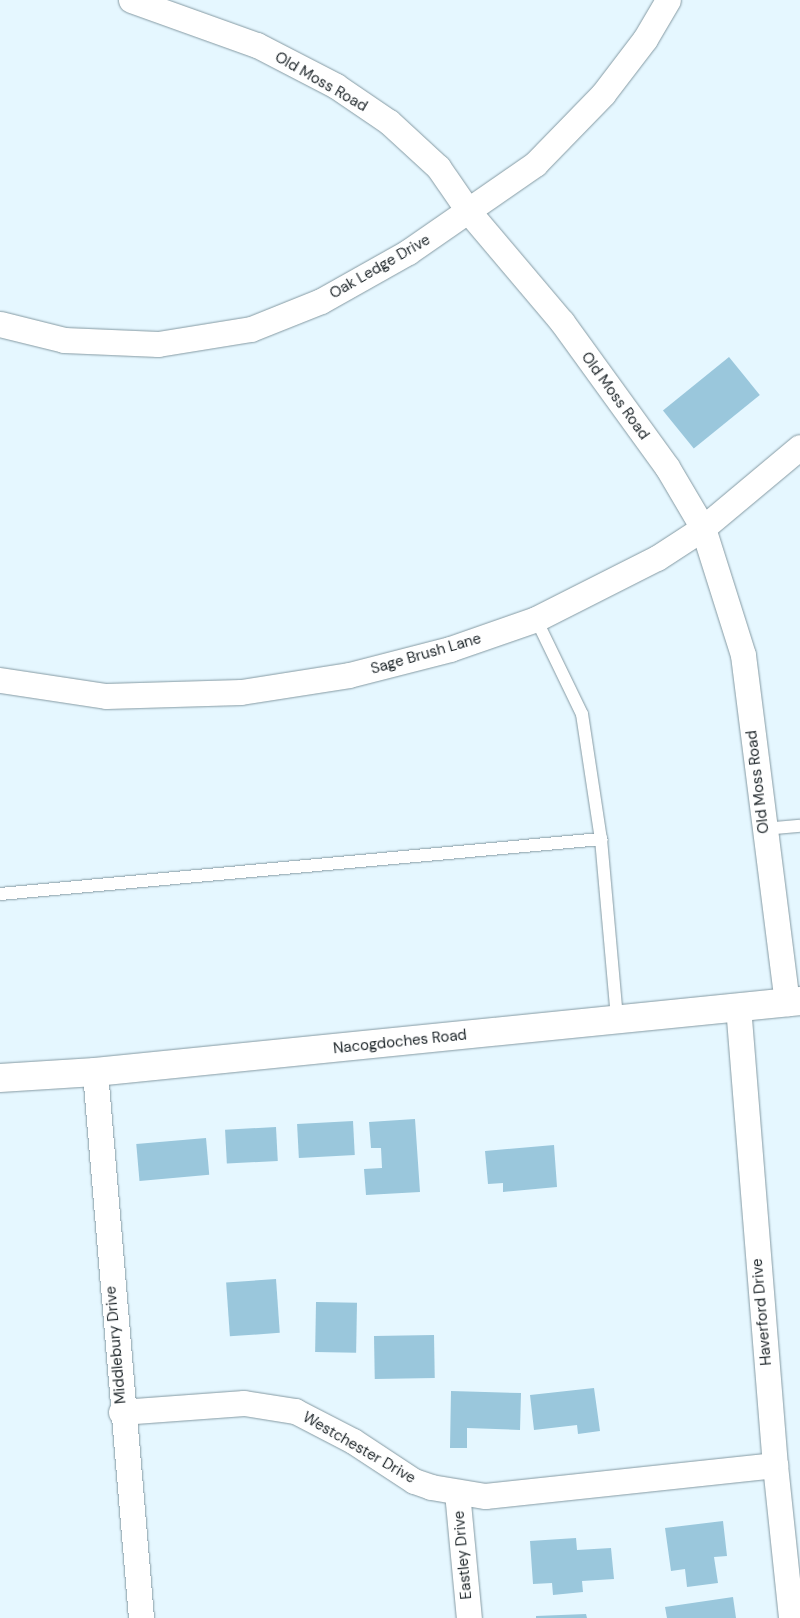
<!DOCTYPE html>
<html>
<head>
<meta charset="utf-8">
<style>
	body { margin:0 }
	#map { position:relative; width:800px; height:1618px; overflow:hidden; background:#e5f7ff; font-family:"DM Sans",sans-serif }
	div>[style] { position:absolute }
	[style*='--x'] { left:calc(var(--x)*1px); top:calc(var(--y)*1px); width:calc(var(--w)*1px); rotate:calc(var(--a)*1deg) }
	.building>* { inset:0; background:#9ac7dc; transform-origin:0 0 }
	.roads { filter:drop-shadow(0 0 1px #859aa3) drop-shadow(0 0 1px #859aa3) }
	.lane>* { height:12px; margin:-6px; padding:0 6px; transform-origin:6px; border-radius:6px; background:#fff }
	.street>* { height:25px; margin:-12.5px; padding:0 12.5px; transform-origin:12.5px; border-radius:12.5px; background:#fff }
	.secondary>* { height:28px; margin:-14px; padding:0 14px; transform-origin:14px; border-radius:14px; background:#fff }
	span { translate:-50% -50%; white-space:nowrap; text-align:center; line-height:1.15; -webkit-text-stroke:4.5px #fff; paint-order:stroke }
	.street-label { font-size:15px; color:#1c2428 }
</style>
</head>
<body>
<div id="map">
	<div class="building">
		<i style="left:729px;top:357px;width:49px;height:85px;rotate:51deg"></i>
		<i style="clip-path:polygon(415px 1119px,420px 1192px,366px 1195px,364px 1169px,382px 1168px,381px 1148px,371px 1148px,369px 1122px)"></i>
		<i style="left:353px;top:1121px;width:34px;height:56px;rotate:87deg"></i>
		<i style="left:276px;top:1127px;width:34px;height:51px;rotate:87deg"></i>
		<i style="left:206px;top:1138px;width:37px;height:70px;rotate:85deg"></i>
		<i style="clip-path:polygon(554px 1145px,557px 1187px,503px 1192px,503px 1183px,488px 1184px,485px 1151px)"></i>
		<i style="left:276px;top:1279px;width:54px;height:50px;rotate:86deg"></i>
		<i style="left:316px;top:1302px;width:41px;height:50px;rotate:1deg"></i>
		<i style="left:434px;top:1335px;width:43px;height:60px;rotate:89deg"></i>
		<i style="clip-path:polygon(594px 1388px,600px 1431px,578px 1434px,577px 1425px,534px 1430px,530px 1395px)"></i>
		<i style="clip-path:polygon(451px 1391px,521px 1393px,520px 1430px,467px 1428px,467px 1448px,450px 1448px)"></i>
		<i style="clip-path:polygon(723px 1521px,727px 1556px,714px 1557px,718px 1583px,687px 1587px,685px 1569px,671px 1571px,665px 1528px)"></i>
		<i style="clip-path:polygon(576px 1538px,577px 1550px,611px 1548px,614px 1579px,582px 1581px,583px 1592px,553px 1595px,552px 1583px,533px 1584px,530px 1541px)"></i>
		<i style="clip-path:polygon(733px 1597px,736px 1618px,667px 1618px,665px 1607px)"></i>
		<i style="clip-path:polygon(586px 1614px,587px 1618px,536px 1618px,536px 1616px)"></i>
	</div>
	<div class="roads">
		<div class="lane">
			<i style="--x:536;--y:619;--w:106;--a:64.2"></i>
			<i style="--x:582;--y:714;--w:126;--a:81.4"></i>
			<i style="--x:601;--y:839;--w:181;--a:84.9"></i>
			<i style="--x:764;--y:829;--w:36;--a:-5"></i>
			<i style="--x:0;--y:894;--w:604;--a:-5.23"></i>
		</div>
		<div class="street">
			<i style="--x:131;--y:0;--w:134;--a:19.7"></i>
			<i style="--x:257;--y:45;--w:89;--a:27.4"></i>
			<i style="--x:336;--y:86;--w:64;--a:34.2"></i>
			<i style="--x:389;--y:122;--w:67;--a:42.6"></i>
			<i style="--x:438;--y:167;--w:55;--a:55.4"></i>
			<i style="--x:469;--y:212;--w:144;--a:49.8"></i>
			<i style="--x:562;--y:322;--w:179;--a:54.1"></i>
			<i style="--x:667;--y:467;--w:71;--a:59.5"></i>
			<i style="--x:703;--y:528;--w:133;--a:72.5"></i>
			<i style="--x:743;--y:655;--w:351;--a:82.8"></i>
			<i style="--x:0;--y:324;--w:66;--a:14"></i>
			<i style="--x:64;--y:340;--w:94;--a:2.4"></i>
			<i style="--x:158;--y:344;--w:94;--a:-9.2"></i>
			<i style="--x:251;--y:329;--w:75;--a:-21.8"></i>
			<i style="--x:321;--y:301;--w:100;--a:-29.4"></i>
			<i style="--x:408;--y:252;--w:155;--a:-34.7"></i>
			<i style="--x:535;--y:164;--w:98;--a:-45.8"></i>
			<i style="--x:603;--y:94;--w:69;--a:-52.6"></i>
			<i style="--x:645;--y:39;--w:45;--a:-59.5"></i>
			<i style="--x:0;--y:680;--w:107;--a:8.6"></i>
			<i style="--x:106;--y:696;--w:135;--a:-1.7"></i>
			<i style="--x:241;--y:692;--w:109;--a:-8.9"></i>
			<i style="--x:349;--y:675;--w:104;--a:-14.4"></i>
			<i style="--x:450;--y:649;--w:91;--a:-19.2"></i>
			<i style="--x:536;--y:619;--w:136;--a:-26.8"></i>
			<i style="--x:657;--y:558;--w:55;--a:-33.1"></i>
			<i style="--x:703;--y:528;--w:126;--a:-39.9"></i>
			<i style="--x:738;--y:1006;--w:460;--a:85.4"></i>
			<i style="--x:775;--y:1465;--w:154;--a:84"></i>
			<i style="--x:95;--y:1072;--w:548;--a:85.18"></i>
			<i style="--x:121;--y:1412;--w:123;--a:-4.2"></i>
			<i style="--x:244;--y:1403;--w:52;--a:8.9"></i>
			<i style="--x:295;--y:1411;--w:65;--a:27.3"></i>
			<i style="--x:353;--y:1441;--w:73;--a:33.3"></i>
			<i style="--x:414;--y:1481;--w:18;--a:19"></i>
			<i style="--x:431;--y:1487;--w:55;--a:9.5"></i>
			<i style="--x:485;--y:1496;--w:292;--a:-6.1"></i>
			<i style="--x:457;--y:1492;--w:127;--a:84.6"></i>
		</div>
		<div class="secondary">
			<i style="--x:0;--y:1078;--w:95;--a:-3.6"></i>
			<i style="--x:95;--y:1072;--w:709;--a:-5.75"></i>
		</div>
	</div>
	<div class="street-label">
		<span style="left:321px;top:82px;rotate:30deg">Old Moss Road</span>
		<span style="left:380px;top:267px;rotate:-30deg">Oak Ledge Drive</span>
		<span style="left:615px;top:396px;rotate:54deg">Old Moss Road</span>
		<span style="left:426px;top:654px;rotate:-16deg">Sage Brush Lane</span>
		<span style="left:758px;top:782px;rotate:-97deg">Old Moss Road</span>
		<span style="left:400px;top:1042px;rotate:-6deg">Nacogdoches Road</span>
		<span style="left:762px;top:1312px;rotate:-95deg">Haverford Drive</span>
		<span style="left:116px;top:1345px;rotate:-95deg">Middlebury Drive</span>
		<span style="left:359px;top:1448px;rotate:30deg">Westchester Drive</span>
		<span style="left:463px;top:1555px;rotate:-95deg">Eastley Drive</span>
	</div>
</div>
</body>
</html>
